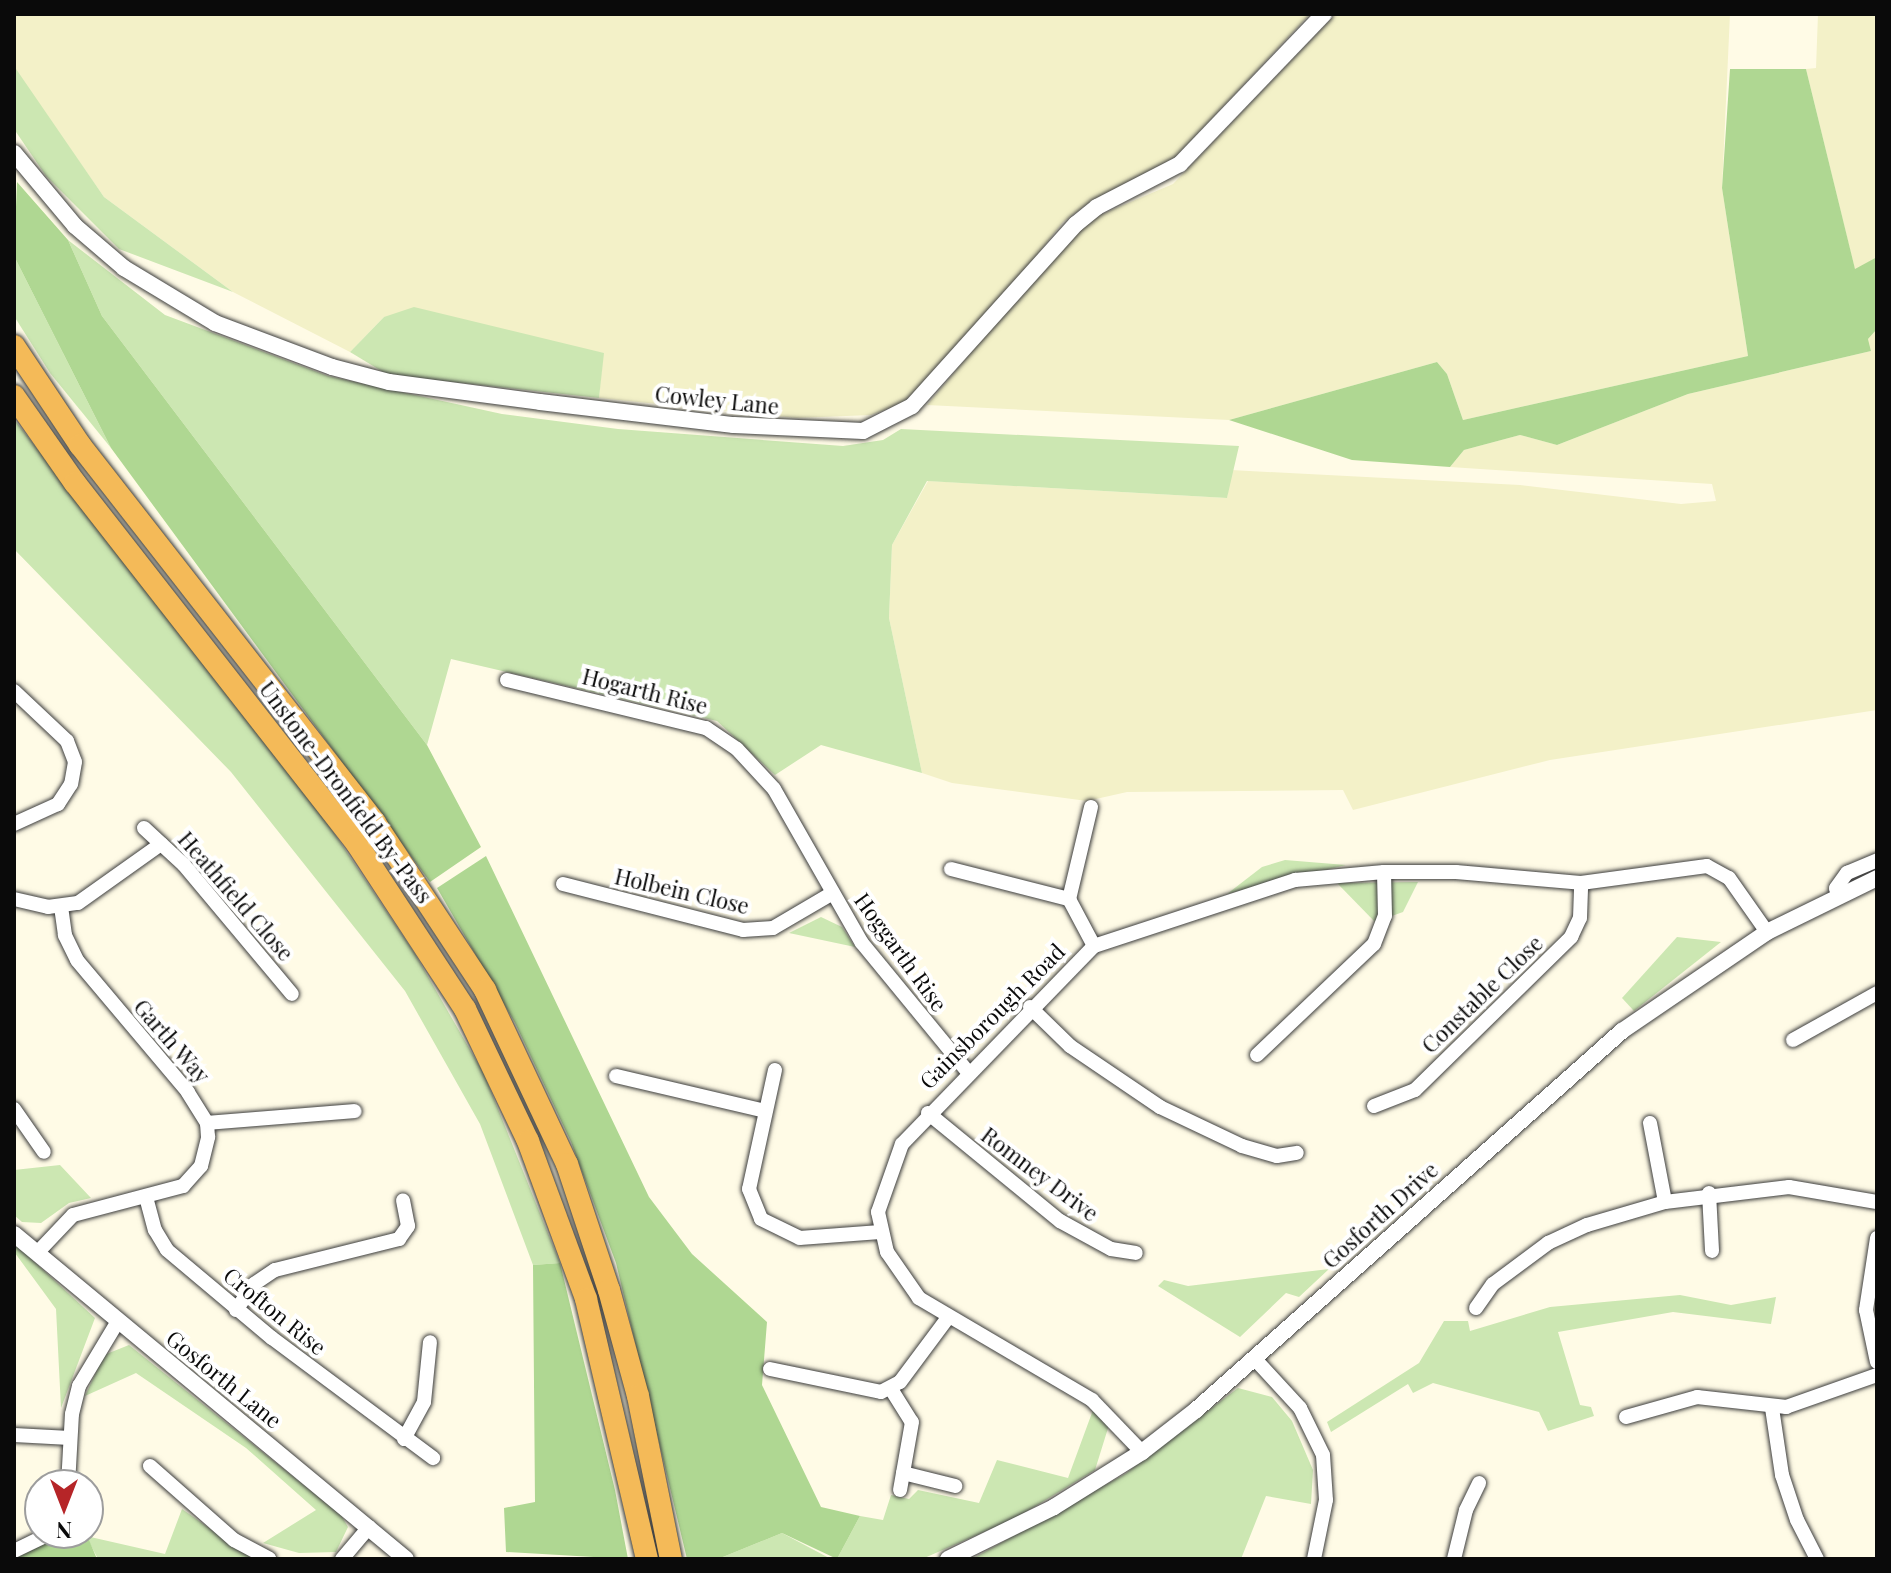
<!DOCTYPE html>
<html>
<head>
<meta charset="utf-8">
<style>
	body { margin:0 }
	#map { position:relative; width:1891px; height:1573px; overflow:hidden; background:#fffbe6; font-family:"Playfair Display",serif }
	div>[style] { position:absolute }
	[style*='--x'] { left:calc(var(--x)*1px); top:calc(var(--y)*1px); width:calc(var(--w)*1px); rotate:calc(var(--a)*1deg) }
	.farmland>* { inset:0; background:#f3f1c8 }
	.green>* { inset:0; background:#cce7b2 }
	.forest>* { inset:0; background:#afd792 }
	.roads { filter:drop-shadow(0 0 2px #3d3d3d) drop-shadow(0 0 2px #3d3d3d) }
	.minor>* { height:14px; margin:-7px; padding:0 7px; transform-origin:7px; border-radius:7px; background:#fff }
	.tertiary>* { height:16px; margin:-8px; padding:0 8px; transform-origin:8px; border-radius:8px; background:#fff }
	.trunk>* { height:22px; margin:-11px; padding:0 11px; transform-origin:11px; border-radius:11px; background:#f4ba58 }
	span { translate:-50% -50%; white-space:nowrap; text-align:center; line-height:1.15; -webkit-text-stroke:8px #fff; paint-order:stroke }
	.street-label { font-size:22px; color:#0a0a0a }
	.frame { position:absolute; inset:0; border:16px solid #0a0a0a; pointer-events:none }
	.north { position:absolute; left:24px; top:1469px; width:80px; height:80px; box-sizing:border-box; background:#fff; border:2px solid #9d9d9d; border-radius:50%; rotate:180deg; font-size:22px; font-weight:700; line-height:32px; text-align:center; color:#0a0a0a }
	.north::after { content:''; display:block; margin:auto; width:28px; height:36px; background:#b62528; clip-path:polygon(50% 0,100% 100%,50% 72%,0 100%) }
</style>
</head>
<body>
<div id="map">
	<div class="farmland">
		<i style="clip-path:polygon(14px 14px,1310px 14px,1168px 165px,1094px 199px,1063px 222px,969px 341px,901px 404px,871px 415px,796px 418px,599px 398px,603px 353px,384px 317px,350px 352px,233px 292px,104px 197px,16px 71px)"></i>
		<i style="clip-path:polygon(1336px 14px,1730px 14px,1722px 188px,1748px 356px,1463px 420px,1447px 374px,1437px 362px,1229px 420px,927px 405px,1063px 243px,1100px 215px,1173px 184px)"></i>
		<i style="clip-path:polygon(1818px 14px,1877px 14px,1877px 257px,1855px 270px,1806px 69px,1816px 68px)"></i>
		<i style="clip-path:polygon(1877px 329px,1877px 710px,1550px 760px,1353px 810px,1343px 790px,1127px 792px,1087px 801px,952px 783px,922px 773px,889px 618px,892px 545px,928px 481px,1227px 498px,1231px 470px,1520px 485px,1681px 504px,1716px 501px,1712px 484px,1450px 467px,1464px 450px,1520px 435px,1557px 445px,1688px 394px,1871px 351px,1868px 339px)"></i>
	</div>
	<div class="green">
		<i style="clip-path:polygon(14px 66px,104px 197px,233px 292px,119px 249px,46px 176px,14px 129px)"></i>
		<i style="clip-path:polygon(68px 240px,165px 315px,328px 376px,502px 414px,618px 429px,843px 446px,883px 440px,901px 429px,1239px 446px,1227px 498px,927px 481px,892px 545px,889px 618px,922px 773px,821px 745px,775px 775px,717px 721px,451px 659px,427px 745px,102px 316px)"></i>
		<i style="clip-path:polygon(14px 256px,111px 448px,50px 373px,14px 316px)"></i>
		<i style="clip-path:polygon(414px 307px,604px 353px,599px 398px,388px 375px,350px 352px,384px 317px)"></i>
		<i style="clip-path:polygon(14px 419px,330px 827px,415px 954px,484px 1074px,560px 1263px,533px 1265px,480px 1124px,405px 991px,231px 772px,14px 549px)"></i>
		<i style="clip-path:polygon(1285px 860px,1346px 865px,1227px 894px,1262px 867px)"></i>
		<i style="clip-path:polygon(1418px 882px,1403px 912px,1375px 922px,1337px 883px)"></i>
		<i style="clip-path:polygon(821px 917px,842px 927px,855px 947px,789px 933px)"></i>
		<i style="clip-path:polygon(1677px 937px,1721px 942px,1634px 1011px,1622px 998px)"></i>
		<i style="clip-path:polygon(60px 1165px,91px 1198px,69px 1203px,41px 1223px,22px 1222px,14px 1215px,14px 1170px)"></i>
		<i style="clip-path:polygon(14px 1243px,95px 1318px,61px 1408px,56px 1309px,15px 1253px)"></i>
		<i style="clip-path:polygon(1329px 1269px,1299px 1297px,1286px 1293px,1240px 1337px,1158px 1286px,1164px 1280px,1188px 1286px)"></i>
		<i style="clip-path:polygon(1680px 1295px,1731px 1305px,1776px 1297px,1771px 1324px,1673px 1312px,1558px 1332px,1580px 1405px,1591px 1407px,1594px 1416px,1548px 1431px,1539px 1412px,1433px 1383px,1413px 1393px,1408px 1384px,1331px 1432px,1327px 1422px,1419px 1363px,1444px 1321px,1468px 1321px,1470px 1331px,1550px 1307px)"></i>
		<i style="clip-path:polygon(129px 1345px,341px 1515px,348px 1527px,336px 1552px,299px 1553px,263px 1543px,316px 1510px,246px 1448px,136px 1373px,85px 1396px,104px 1355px)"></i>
		<i style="clip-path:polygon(1238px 1388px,1272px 1397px,1292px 1421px,1313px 1470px,1311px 1504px,1266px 1496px,1241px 1559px,972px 1559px,1125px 1474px)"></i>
		<i style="clip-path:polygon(1093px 1410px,1109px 1425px,1095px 1470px,1016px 1518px,922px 1559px,837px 1559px,860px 1516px,883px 1520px,891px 1495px,909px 1499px,918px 1490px,979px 1503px,997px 1460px,1068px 1478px)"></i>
		<i style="clip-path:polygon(182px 1509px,253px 1559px,98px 1559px,86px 1536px,165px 1554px)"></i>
		<i style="clip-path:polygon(782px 1533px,831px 1559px,718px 1559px)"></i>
	</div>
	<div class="forest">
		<i style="clip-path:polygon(1730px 69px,1806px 69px,1855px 269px,1877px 257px,1877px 329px,1868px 339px,1871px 351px,1688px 394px,1557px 445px,1520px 435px,1464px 450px,1450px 467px,1352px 460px,1229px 420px,1437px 362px,1447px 374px,1463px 420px,1748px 356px,1722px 188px)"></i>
		<i style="clip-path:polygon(17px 182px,68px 240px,102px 316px,427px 745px,481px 847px,430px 882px,111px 448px,14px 256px)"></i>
		<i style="clip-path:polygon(486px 856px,649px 1197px,692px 1254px,767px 1322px,762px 1385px,821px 1507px,860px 1516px,837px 1559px,782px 1533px,718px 1559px,687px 1559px,616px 1263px,571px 1142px,515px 1023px,437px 888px)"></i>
		<i style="clip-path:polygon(560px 1263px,615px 1490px,628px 1559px,506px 1552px,504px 1508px,535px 1502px,533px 1265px)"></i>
		<i style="clip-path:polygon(66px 1533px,86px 1533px,97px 1559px,14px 1559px)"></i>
	</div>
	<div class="roads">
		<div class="minor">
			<i style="--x:507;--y:680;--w:205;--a:13.6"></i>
			<i style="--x:706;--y:728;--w:37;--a:34"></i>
			<i style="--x:737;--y:749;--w:54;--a:47.2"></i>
			<i style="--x:774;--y:789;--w:177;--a:60.3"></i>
			<i style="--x:862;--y:943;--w:167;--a:50.6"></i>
			<i style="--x:14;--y:691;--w:73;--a:43.3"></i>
			<i style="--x:67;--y:741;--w:22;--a:69"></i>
			<i style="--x:75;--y:762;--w:22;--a:100"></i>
			<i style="--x:71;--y:784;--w:24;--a:123"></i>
			<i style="--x:58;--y:804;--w:48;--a:155.6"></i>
			<i style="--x:1091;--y:807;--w:95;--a:103.4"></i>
			<i style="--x:1069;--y:899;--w:53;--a:62"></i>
			<i style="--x:144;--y:828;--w:54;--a:42.8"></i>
			<i style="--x:184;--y:865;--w:168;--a:50.1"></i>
			<i style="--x:951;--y:869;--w:122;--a:14.3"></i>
			<i style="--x:563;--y:884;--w:186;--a:14.3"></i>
			<i style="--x:743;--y:930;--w:30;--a:-4"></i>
			<i style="--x:773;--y:928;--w:67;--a:-30.4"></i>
			<i style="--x:1838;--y:896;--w:8;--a:-104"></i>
			<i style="--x:1836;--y:888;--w:19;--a:-54"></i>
			<i style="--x:1847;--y:873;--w:33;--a:-23"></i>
			<i style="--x:14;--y:899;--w:35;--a:13"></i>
			<i style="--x:48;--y:907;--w:30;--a:-8"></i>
			<i style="--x:78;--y:903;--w:102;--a:-35.4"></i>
			<i style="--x:1030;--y:1007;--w:56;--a:44.3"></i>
			<i style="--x:1070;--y:1046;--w:109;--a:34.1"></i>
			<i style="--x:1160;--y:1107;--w:91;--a:25.4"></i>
			<i style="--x:1242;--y:1146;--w:36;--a:16"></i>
			<i style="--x:1277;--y:1156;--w:20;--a:-9"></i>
			<i style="--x:1793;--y:1040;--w:96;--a:-29.2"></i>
			<i style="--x:1257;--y:1055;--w:161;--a:-43.5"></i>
			<i style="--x:1374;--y:944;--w:30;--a:-69"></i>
			<i style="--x:1385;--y:916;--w:44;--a:-91.3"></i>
			<i style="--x:775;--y:1070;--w:122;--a:102.3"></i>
			<i style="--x:749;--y:1189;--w:32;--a:68"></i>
			<i style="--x:761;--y:1219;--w:43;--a:26"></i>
			<i style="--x:800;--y:1238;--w:80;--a:-4.3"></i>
			<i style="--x:616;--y:1076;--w:153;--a:13.2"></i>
			<i style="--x:1374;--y:1106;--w:44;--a:-21.3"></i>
			<i style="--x:1415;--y:1090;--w:219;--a:-44.4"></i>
			<i style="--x:1571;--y:937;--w:21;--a:-65"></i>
			<i style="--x:1580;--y:918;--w:35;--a:-88"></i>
			<i style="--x:14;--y:1109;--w:52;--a:55.1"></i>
			<i style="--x:928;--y:1113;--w:171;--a:39.3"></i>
			<i style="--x:1060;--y:1221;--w:58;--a:28.8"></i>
			<i style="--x:1111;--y:1249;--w:25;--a:9"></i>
			<i style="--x:207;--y:1123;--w:148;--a:-4.6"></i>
			<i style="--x:1650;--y:1123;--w:80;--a:79.2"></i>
			<i style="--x:1709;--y:1193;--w:58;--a:87"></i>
			<i style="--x:146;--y:1197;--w:34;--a:75"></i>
			<i style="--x:155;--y:1230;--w:23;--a:59"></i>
			<i style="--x:167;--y:1250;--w:137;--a:40"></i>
			<i style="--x:272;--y:1338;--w:201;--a:36.7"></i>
			<i style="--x:1877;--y:1238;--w:73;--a:98.7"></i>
			<i style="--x:1866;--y:1310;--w:53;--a:78.1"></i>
			<i style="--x:37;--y:1253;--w:52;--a:-46.5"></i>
			<i style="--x:73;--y:1215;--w:114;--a:-14.8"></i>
			<i style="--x:183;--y:1186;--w:27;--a:-48"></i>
			<i style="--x:201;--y:1166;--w:30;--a:-76"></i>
			<i style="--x:208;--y:1137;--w:14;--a:-94"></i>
			<i style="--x:207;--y:1123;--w:36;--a:-122"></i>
			<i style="--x:188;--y:1092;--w:172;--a:-130.1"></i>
			<i style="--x:77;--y:960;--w:28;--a:-116"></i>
			<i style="--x:65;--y:935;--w:28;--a:-98"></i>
			<i style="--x:1476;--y:1308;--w:29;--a:-55"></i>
			<i style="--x:1493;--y:1284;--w:69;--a:-36.7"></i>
			<i style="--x:1548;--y:1243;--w:43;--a:-24.8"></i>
			<i style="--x:1587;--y:1225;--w:81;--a:-16.4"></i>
			<i style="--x:1665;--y:1202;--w:125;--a:-6.9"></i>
			<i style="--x:1789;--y:1187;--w:89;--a:9.7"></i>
			<i style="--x:236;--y:1310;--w:32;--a:-55"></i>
			<i style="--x:254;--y:1284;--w:25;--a:-34"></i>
			<i style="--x:275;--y:1270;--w:128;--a:-14"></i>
			<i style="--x:399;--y:1239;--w:16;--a:-55"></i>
			<i style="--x:408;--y:1226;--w:26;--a:-101"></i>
			<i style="--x:1254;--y:1358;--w:68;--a:47.4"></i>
			<i style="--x:1300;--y:1408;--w:52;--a:63.9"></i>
			<i style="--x:1323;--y:1455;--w:45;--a:86.2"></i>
			<i style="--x:1326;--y:1500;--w:60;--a:101.5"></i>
			<i style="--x:770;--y:1369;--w:113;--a:11.7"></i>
			<i style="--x:881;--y:1392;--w:21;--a:-28"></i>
			<i style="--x:900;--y:1382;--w:79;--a:-53.3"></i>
			<i style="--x:891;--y:1389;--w:39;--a:58"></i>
			<i style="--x:912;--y:1422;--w:69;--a:100"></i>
			<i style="--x:1772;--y:1408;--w:68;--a:81.5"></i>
			<i style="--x:1782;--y:1475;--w:47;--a:71.6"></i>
			<i style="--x:1797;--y:1520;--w:44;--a:62.9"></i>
			<i style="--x:1626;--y:1417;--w:74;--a:-15.7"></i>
			<i style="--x:1697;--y:1397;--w:90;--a:6.4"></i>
			<i style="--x:1786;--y:1407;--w:96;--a:-19.4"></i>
			<i style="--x:14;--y:1435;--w:56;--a:3.1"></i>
			<i style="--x:404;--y:1439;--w:42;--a:-61.6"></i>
			<i style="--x:424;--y:1402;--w:60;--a:-84.3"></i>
			<i style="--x:1142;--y:1452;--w:72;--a:-133.9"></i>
			<i style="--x:1092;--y:1400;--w:201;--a:-149.5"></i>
			<i style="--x:919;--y:1298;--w:56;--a:-124.8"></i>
			<i style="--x:887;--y:1252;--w:41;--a:-102.7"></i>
			<i style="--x:878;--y:1212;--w:72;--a:-70.6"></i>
			<i style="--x:902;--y:1144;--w:276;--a:-45.9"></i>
			<i style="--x:1094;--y:946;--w:212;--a:-18.2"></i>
			<i style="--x:1295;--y:880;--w:89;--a:-5.1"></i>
			<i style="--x:1384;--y:872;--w:72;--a:0"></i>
			<i style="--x:1456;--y:872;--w:125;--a:5"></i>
			<i style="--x:1581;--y:883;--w:127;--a:-7.7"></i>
			<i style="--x:1707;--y:866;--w:25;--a:29"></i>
			<i style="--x:1729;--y:878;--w:66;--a:54.9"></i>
			<i style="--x:150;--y:1466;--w:112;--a:41.4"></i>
			<i style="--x:234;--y:1540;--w:40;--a:28"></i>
			<i style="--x:903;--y:1473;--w:54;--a:14"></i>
			<i style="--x:68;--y:1485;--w:71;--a:-86.8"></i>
			<i style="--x:72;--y:1414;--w:29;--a:-76"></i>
			<i style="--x:79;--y:1386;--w:76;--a:-59"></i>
			<i style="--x:14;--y:1551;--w:41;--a:-25.9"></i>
			<i style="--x:342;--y:1559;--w:42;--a:-49.8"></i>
			<i style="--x:1454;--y:1559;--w:50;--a:-76.2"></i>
			<i style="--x:1466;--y:1510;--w:30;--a:-64"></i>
		</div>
		<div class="tertiary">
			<i style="--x:14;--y:153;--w:95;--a:50.1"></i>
			<i style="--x:75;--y:226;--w:65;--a:40.6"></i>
			<i style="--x:124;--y:268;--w:106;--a:31.1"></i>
			<i style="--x:215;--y:323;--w:125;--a:20.6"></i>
			<i style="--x:332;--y:367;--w:59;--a:14.7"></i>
			<i style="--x:389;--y:382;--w:152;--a:7.5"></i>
			<i style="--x:540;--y:402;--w:195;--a:6.8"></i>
			<i style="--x:734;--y:425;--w:129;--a:2.7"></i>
			<i style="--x:863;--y:431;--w:55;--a:-27"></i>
			<i style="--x:912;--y:406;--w:245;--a:-48"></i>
			<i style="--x:1076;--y:224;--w:27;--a:-39"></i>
			<i style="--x:1097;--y:207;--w:93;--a:-27.4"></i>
			<i style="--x:1180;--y:164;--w:208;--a:-46.2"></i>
			<i style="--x:14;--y:1234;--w:509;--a:39.66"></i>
			<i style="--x:948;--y:1559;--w:118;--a:-26.1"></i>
			<i style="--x:1054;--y:1507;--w:104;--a:-32"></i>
			<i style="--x:1142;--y:1452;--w:68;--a:-37.9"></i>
			<i style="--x:1196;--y:1410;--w:570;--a:-41.66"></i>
			<i style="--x:1622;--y:1031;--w:176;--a:-34.3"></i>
			<i style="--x:1767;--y:932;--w:123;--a:-26.1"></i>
		</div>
		<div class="trunk">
			<i style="--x:14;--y:346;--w:119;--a:56.3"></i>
			<i style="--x:80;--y:445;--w:479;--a:52"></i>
			<i style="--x:375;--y:823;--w:200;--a:56.6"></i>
			<i style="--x:485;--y:990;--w:192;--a:64.8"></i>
			<i style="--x:567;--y:1164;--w:133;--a:71.6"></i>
			<i style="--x:609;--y:1290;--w:110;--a:74.7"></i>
			<i style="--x:638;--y:1396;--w:166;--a:78.6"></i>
			<i style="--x:14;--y:396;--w:106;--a:55"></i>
			<i style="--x:75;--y:483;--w:458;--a:52"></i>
			<i style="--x:357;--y:844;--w:197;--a:56.8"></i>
			<i style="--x:465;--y:1009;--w:146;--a:64.5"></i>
			<i style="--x:528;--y:1141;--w:168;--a:69.8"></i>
			<i style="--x:586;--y:1299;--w:267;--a:76.8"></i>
		</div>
	</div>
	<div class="street-label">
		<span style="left:717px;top:400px;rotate:6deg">Cowley Lane</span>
		<span style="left:645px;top:691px;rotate:14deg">Hogarth Rise</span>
		<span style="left:346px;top:792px;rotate:53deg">Unstone-Dronfield By-Pass</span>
		<span style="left:682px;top:891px;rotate:13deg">Holbein Close</span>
		<span style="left:236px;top:896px;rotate:49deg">Heathfield Close</span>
		<span style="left:901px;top:952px;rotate:54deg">Hoggarth Rise</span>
		<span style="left:1482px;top:994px;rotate:-44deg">Constable Close</span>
		<span style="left:992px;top:1016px;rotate:-45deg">Gainsborough Road</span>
		<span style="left:172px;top:1041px;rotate:49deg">Garth Way</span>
		<span style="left:1040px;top:1174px;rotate:37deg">Romney Drive</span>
		<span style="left:1380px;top:1215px;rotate:-42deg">Gosforth Drive</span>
		<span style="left:275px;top:1311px;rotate:39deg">Crofton Rise</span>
		<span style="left:224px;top:1379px;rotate:39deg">Gosforth Lane</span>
	</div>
	<div class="frame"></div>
	<div class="north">N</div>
</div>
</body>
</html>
